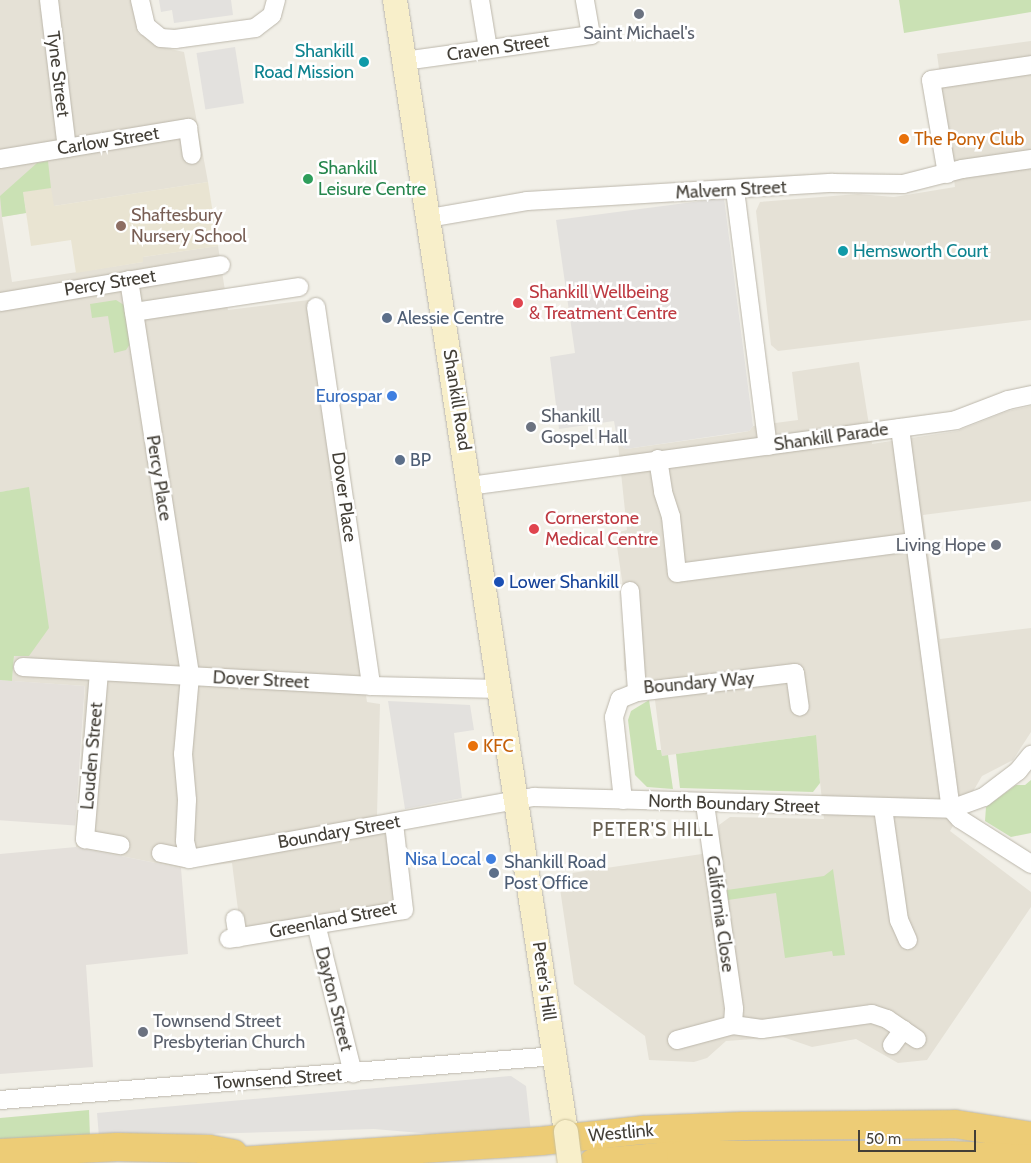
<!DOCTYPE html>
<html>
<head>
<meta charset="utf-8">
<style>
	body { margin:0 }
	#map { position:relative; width:1031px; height:1163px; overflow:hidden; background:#f1efe7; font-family:Cabin,sans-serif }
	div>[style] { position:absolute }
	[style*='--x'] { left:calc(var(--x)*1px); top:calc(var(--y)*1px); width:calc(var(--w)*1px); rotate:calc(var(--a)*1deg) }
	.residential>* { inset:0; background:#e5e1d6 }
	.industrial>* { inset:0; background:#e4e0db; transform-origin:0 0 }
	.education>* { inset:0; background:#e9e4d2 }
	.green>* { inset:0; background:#cae1b4 }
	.parking>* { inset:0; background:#e3e1de; transform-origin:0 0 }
	.roads { filter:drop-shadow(0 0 1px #bcb7ab) drop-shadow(0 0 1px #bcb7ab) }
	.street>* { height:18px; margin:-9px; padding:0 9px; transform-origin:9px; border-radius:9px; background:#fff }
	.secondary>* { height:24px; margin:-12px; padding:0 12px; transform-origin:12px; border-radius:12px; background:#f8efca }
	.highway>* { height:28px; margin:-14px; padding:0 14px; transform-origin:14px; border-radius:14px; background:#edcc76 }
	.bridges { filter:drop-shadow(0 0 1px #ccc29b) drop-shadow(0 0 1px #ccc29b) }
	.secondary-bridge>* { height:24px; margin:-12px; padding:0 12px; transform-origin:12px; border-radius:12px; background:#f8efca }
	.dots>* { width:14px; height:14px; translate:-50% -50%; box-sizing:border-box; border:2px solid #fff; border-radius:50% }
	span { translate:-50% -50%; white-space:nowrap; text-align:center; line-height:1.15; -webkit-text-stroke:5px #fff; paint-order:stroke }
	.worship-label { font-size:18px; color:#5b616d }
	.left { translate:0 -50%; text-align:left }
	.right { translate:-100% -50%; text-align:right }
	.street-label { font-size:18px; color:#433f37 }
	.culture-label { font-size:18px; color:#0d838f }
	.food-label { font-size:18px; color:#c56008 }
	.leisure-label { font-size:18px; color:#27864d }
	.education-label { font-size:18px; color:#785e54 }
	.health-label { font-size:18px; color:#be3a42 }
	.service-label { font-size:18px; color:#4e5e75 }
	.shop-label { font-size:18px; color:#366cbe }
	.transit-label { font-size:18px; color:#164399 }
	.neighbourhood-label { font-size:19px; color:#655d4f; letter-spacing:1px }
	.scale { position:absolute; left:858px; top:1130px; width:118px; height:22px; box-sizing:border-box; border:2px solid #433f37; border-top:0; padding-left:6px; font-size:15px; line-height:18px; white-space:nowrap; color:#433f37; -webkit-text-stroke:4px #fff; paint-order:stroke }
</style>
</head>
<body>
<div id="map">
	<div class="residential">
		<i style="clip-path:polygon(0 0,132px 0,138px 33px,166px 48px,184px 52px,208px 182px,54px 206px,23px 192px,26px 213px,2px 217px,12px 282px,143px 262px,143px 257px,218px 246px,228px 310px,309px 300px,367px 702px,380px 704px,377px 815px,388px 840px,400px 904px,241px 933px,232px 863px,181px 868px,76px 847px,85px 686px,12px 681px,29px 488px,0 492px)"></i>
		<i style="clip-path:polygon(1031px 41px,1031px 320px,778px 351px,771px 345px,756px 211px,760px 202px,858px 194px,894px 197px,955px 187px,937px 54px)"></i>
		<i style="clip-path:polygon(859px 362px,872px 444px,957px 431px,1008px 411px,1031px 406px,1031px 501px,923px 515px,940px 639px,1031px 628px,1031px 732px,1013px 760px,982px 776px,950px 831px,1031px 892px,1031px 907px,927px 1060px,898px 1063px,856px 1039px,812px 1047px,783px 1037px,726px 1041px,707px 1058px,694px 1062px,649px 1060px,645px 1036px,574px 984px,558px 875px,702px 854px,719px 846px,719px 825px,730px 817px,824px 819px,815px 735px,662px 756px,655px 700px,624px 670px,623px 587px,615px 533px,627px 530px,618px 444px,626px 449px,732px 434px,749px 431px,753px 426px,798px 420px,792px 372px)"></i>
	</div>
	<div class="industrial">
		<i style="left:0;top:680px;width:85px;height:140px;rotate:4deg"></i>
		<i style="clip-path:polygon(76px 847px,181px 868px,188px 954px,86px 965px,93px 1067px,0 1074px,0 854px)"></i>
	</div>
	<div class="education">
		<i style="clip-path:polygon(208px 182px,218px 246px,143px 257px,143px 262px,76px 273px,71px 240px,31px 246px,23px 192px,51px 188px,54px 206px)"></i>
	</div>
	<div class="green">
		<i style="clip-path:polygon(899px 0,1031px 0,1031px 12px,904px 33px)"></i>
		<i style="clip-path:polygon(48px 161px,51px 188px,23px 192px,26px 213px,2px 217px,0 196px,37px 163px)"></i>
		<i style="clip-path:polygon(116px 300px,124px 305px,130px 344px,126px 350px,114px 353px,108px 316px,92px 318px,90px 304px)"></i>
		<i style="clip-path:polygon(29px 487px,49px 628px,29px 656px,14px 656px,12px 681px,0 680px,0 492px)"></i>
		<i style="clip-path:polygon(649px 700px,657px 750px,661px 750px,662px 756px,668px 755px,673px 789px,647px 787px,635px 775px,628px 720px,631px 711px)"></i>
		<i style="clip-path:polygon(816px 735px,820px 783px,813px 792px,680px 788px,676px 754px)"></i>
		<i style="clip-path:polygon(1031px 780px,1031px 833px,1011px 837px,985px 821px,986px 807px,1016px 785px,1025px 785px)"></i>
		<i style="clip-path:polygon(833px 869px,845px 955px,833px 956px,832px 951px,785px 958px,776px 893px,728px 900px,727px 890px,824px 876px)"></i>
		<i style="clip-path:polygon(89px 1110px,90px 1137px,0 1141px,0 1118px)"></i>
	</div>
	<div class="parking">
		<i style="clip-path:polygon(159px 0,231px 0,233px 15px,174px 23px,172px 10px,161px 12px)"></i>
		<i style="left:235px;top:47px;width:57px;height:39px;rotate:81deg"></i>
		<i style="clip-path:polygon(724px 198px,753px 426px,749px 431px,626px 449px,618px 444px,614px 421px,559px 429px,550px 357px,575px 353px,556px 220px)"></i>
		<i style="clip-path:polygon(388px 701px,470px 705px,474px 730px,454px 733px,462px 798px,405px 809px)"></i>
		<i style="clip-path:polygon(511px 1076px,526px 1086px,531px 1133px,456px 1136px,374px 1129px,99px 1137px,97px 1113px)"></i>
	</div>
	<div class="roads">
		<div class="street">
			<i style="--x:49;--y:0;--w:149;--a:83.1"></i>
			<i style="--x:140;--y:0;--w:27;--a:77"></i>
			<i style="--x:146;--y:26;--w:19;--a:39"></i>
			<i style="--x:161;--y:38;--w:14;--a:4"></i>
			<i style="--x:175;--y:39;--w:81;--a:-7.8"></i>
			<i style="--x:255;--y:28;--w:21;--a:-37"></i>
			<i style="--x:272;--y:15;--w:16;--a:-75"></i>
			<i style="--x:480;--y:0;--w:50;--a:80.7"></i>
			<i style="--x:404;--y:61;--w:189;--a:-7.9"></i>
			<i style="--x:591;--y:35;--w:36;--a:-100"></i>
			<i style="--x:0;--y:159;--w:191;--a:-9.4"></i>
			<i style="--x:188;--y:128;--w:27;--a:82"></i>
			<i style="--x:947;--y:174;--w:95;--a:-99.7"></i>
			<i style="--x:931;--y:80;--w:101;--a:-8.5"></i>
			<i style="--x:735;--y:190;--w:258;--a:82.7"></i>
			<i style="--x:429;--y:218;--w:99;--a:-9.8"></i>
			<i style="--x:527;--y:201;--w:306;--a:-3.4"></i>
			<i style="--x:832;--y:183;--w:71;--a:0.8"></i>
			<i style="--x:903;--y:184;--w:61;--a:-14.3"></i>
			<i style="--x:962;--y:169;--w:70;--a:-8.2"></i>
			<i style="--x:129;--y:280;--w:401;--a:81.2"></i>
			<i style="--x:190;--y:676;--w:78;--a:95.1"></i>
			<i style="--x:183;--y:754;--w:46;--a:85"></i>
			<i style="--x:187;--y:800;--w:41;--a:92.8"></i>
			<i style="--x:185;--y:841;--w:18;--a:77"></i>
			<i style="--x:0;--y:302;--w:224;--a:-9.5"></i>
			<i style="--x:316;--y:307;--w:383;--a:81.7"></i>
			<i style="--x:134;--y:312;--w:167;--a:-8.6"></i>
			<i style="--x:900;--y:428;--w:384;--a:82.4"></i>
			<i style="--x:658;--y:459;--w:33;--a:81"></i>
			<i style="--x:663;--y:492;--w:26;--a:72"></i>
			<i style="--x:671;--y:517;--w:56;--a:83.9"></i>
			<i style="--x:677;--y:573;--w:239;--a:-7.5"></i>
			<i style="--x:470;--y:486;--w:490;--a:-7.7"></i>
			<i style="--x:956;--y:420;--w:56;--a:-21"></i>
			<i style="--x:1008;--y:400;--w:24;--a:-12"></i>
			<i style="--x:630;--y:591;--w:101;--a:86"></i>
			<i style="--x:23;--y:667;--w:349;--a:3.1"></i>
			<i style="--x:371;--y:686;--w:129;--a:1.3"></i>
			<i style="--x:99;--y:672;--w:168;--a:94.8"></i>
			<i style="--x:85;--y:839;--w:36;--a:10"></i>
			<i style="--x:623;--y:800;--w:83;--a:-96.2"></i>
			<i style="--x:614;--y:717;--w:19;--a:-72"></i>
			<i style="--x:620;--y:699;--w:18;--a:-22"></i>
			<i style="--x:637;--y:692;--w:159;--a:-6.9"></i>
			<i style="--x:795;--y:673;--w:34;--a:82"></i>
			<i style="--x:705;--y:804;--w:207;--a:81.9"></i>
			<i style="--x:734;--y:1009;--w:16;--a:94"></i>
			<i style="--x:883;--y:808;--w:113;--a:81.9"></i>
			<i style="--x:899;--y:920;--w:22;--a:66"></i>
			<i style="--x:951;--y:809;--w:13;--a:48"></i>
			<i style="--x:960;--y:819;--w:84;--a:32.4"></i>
			<i style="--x:161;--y:853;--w:29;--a:12"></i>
			<i style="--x:189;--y:859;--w:351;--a:-10.2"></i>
			<i style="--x:534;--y:797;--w:417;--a:1.6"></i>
			<i style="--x:951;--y:809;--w:35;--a:-20"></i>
			<i style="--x:984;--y:797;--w:43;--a:-37.4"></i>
			<i style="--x:1018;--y:771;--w:21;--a:-51"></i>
			<i style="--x:235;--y:919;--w:19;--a:81"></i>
			<i style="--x:316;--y:924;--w:154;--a:76.1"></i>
			<i style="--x:229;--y:939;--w:177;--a:-9.4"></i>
			<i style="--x:404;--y:910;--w:88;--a:-96.6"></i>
			<i style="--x:677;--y:1040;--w:58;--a:-15"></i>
			<i style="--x:733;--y:1025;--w:29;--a:8"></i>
			<i style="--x:762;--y:1029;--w:111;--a:-7.8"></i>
			<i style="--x:872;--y:1014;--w:16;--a:18"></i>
			<i style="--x:887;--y:1019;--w:36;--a:34"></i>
			<i style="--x:892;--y:1045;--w:19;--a:-54"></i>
			<i style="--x:0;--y:1100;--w:557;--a:-4.53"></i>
		</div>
		<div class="secondary">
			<i style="--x:395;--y:0;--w:1145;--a:81.41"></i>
		</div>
		<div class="highway">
			<i style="--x:0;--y:1153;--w:117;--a:-2.9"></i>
			<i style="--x:117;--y:1147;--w:92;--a:1.2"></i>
			<i style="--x:209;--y:1149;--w:25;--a:11"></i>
			<i style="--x:211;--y:1163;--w:331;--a:-3.8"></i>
			<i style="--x:541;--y:1141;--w:103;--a:-6.2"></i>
			<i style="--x:643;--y:1130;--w:101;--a:-2.3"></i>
			<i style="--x:744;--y:1126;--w:211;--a:-0.5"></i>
			<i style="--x:955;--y:1124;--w:77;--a:9"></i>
			<i style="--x:593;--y:1163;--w:88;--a:-5.2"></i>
			<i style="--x:681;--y:1155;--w:269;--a:0"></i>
			<i style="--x:950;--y:1155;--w:81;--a:2.8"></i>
		</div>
	</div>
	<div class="bridges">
		<div class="secondary-bridge">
			<i style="--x:566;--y:1132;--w:31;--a:83"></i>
		</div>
	</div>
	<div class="dots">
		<i style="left:639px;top:14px;background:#6b7280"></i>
		<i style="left:364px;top:62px;background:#0f9aa8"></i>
		<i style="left:904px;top:139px;background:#e8710a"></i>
		<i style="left:308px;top:179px;background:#2e9e5b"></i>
		<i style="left:121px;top:226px;background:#8d6e63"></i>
		<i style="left:843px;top:251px;background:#0f9aa8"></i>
		<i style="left:518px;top:303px;background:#e0444e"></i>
		<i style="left:387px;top:318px;background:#5c6f8a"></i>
		<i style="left:392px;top:396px;background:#3f7fe0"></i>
		<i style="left:531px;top:427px;background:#6b7280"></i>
		<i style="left:400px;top:460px;background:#5c6f8a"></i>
		<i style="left:534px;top:529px;background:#e0444e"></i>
		<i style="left:996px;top:545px;background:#6b7280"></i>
		<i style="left:499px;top:582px;background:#1a4fb4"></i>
		<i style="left:473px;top:746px;background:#e8710a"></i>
		<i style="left:491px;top:859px;background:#3f7fe0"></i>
		<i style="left:494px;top:873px;background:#5c6f8a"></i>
		<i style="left:143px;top:1032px;background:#6b7280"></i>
	</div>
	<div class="worship-label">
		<span style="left:639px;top:33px">Saint Michael's</span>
		<span class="left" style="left:541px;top:427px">Shankill<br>Gospel Hall</span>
		<span class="right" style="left:986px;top:545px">Living Hope</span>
		<span class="left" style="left:153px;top:1032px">Townsend Street<br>Presbyterian Church</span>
	</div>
	<div class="street-label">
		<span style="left:498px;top:48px;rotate:-8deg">Craven Street</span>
		<span style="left:58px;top:74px;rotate:83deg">Tyne Street</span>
		<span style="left:108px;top:141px;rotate:-9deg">Carlow Street</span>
		<span style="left:731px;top:190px;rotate:-3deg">Malvern Street</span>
		<span style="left:110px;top:283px;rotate:-9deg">Percy Street</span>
		<span style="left:457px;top:400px;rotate:81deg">Shankill Road</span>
		<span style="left:831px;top:437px;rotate:-8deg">Shankill Parade</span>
		<span style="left:159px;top:478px;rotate:81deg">Percy Place</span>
		<span style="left:344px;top:497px;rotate:82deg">Dover Place</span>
		<span style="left:261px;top:680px;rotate:3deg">Dover Street</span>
		<span style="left:699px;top:683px;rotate:-5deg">Boundary Way</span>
		<span style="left:92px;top:756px;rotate:-85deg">Louden Street</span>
		<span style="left:734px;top:804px;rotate:2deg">North Boundary Street</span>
		<span style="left:339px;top:832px;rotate:-10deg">Boundary Street</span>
		<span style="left:720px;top:914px;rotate:82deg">California Close</span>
		<span style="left:333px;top:920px;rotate:-11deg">Greenland Street</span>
		<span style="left:544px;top:981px;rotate:82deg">Peter's Hill</span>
		<span style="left:334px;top:999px;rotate:76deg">Dayton Street</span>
		<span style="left:278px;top:1079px;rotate:-4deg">Townsend Street</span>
		<span style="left:621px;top:1133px;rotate:-5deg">Westlink</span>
	</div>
	<div class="culture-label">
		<span class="right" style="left:354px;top:62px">Shankill<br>Road Mission</span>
		<span class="left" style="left:853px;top:251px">Hemsworth Court</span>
	</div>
	<div class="food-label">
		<span class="left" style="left:914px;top:139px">The Pony Club</span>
		<span class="left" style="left:483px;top:746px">KFC</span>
	</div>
	<div class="leisure-label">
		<span class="left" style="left:318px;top:179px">Shankill<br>Leisure Centre</span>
	</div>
	<div class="education-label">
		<span class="left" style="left:131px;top:226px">Shaftesbury<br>Nursery School</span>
	</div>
	<div class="health-label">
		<span class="left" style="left:529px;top:303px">Shankill Wellbeing<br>&amp; Treatment Centre</span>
		<span class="left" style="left:545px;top:529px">Cornerstone<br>Medical Centre</span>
	</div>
	<div class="service-label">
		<span class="left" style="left:397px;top:318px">Alessie Centre</span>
		<span class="left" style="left:410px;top:460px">BP</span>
		<span class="left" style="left:504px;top:873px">Shankill Road<br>Post Office</span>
	</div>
	<div class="shop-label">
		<span class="right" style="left:382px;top:396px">Eurospar</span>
		<span class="right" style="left:481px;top:859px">Nisa Local</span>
	</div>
	<div class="transit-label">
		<span class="left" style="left:509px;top:582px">Lower Shankill</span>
	</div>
	<div class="neighbourhood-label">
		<span style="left:653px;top:830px">PETER'S HILL</span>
	</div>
	<div class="scale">50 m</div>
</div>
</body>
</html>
